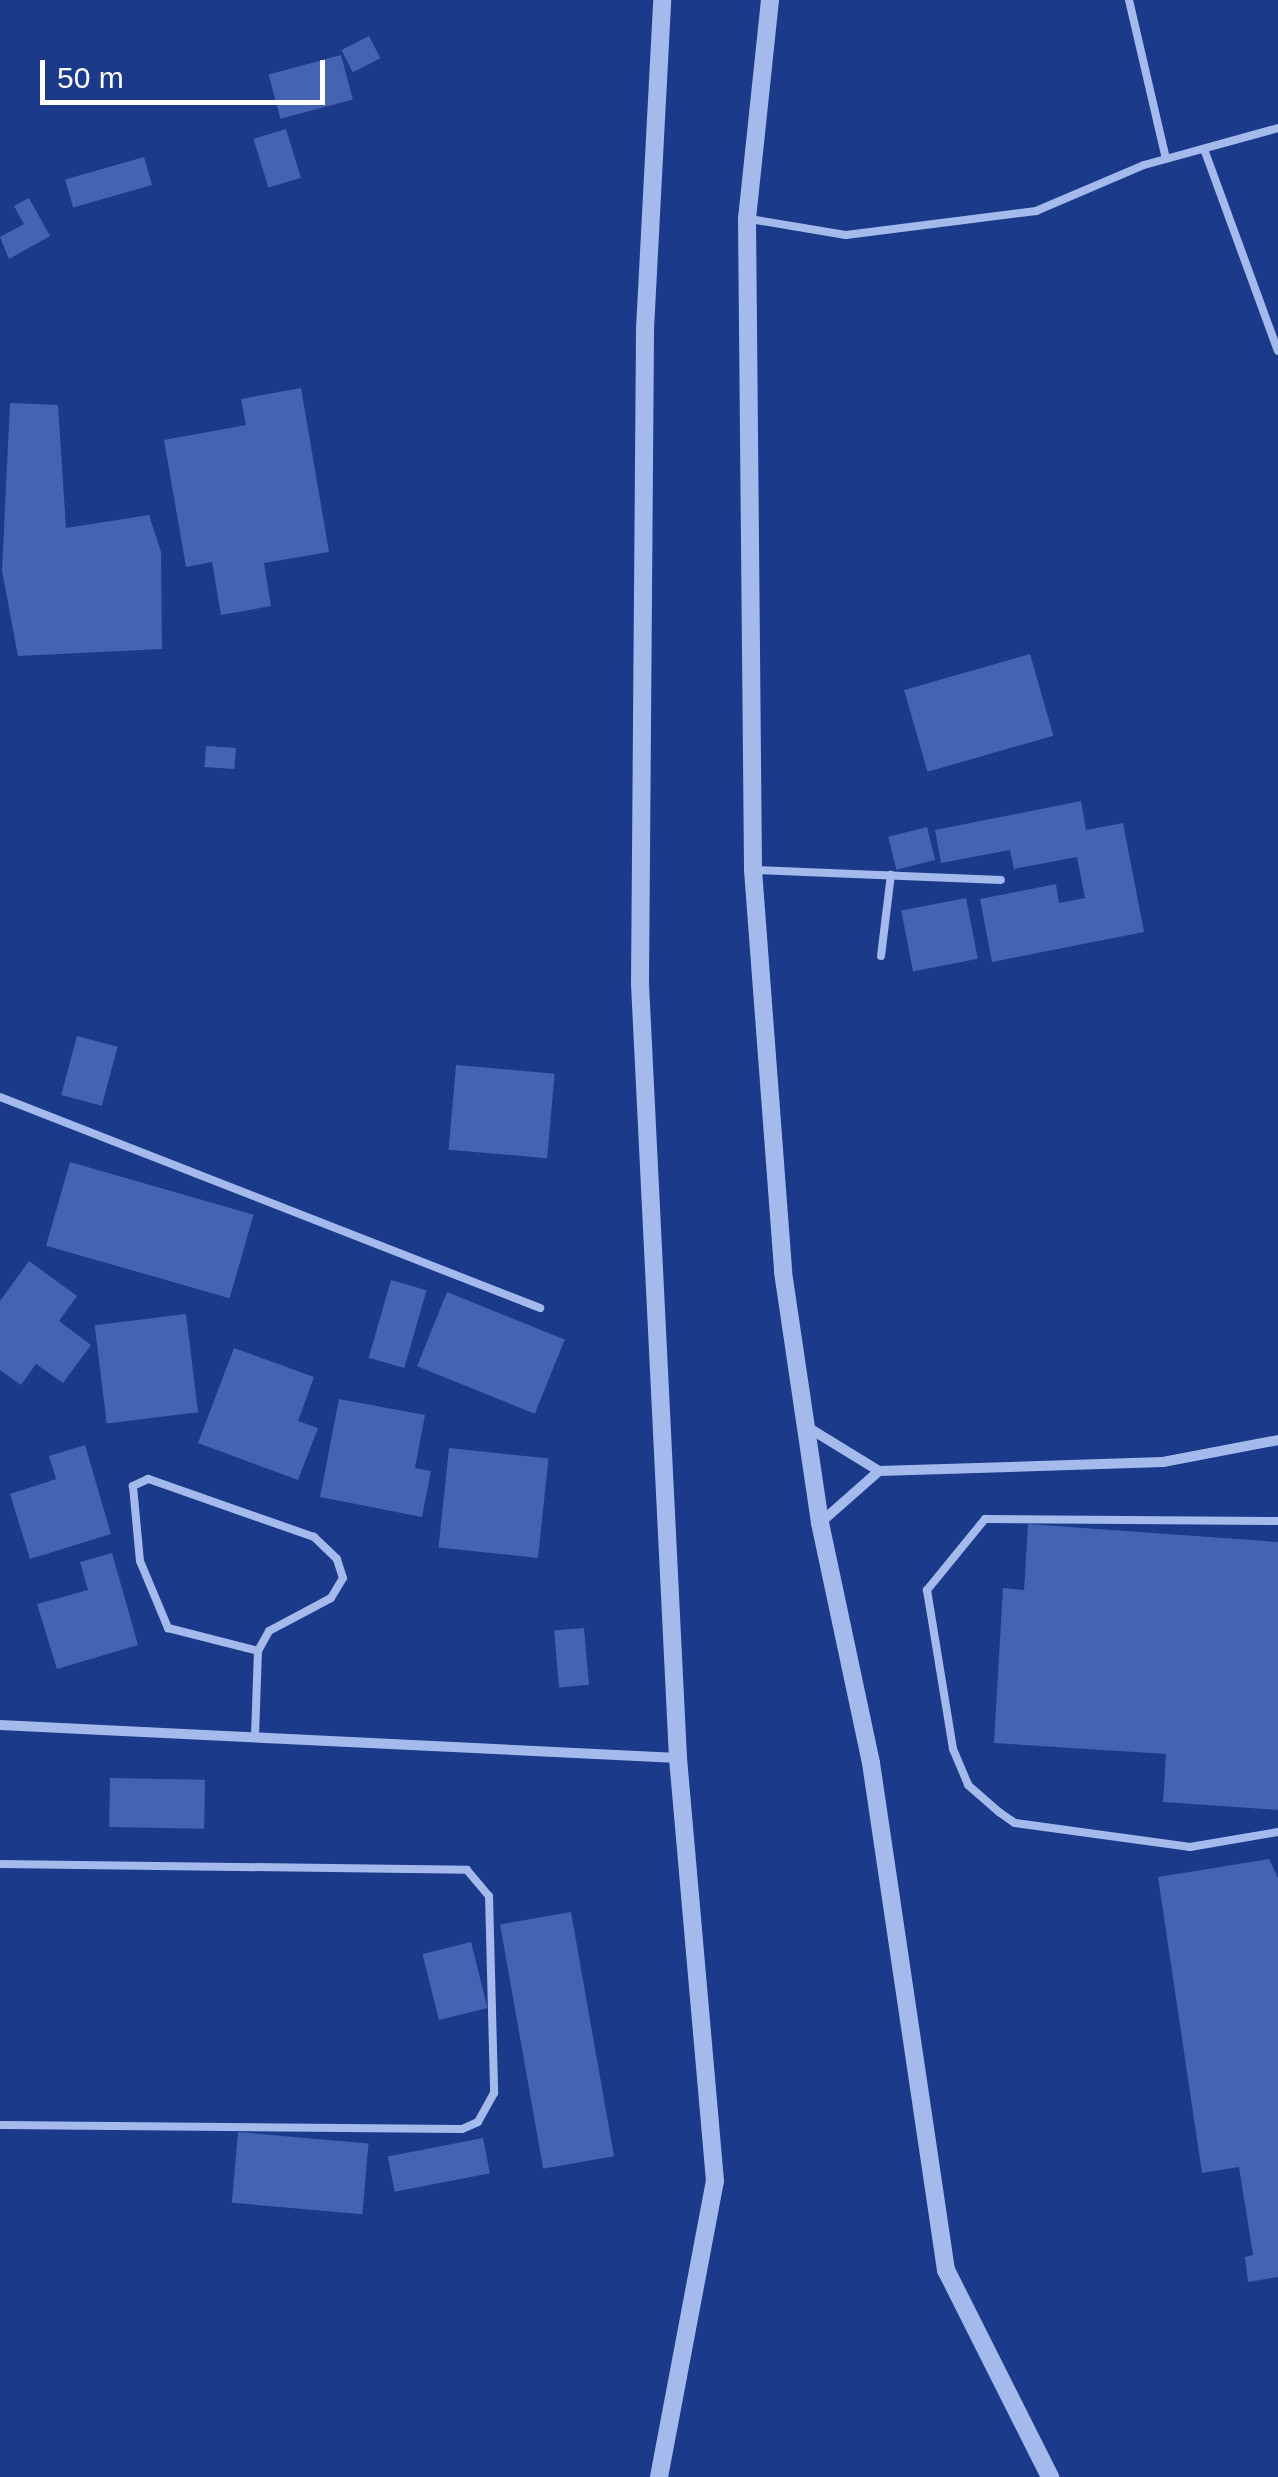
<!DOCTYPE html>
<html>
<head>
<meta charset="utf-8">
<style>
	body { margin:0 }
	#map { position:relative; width:1278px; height:2477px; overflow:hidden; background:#1b3a89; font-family:Helvetica,sans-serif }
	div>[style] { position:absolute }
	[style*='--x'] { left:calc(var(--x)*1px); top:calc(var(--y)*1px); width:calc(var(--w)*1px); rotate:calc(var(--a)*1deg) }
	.building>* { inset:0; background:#4463b2; transform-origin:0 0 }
	.service>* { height:8px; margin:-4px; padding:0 4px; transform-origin:4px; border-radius:4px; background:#a5baec }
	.minor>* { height:10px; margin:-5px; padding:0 5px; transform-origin:5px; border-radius:5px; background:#a5baec }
	.tertiary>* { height:18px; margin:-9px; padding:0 9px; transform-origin:9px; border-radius:9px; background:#a5baec }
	span { translate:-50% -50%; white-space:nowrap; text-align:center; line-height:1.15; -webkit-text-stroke:8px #1b3a89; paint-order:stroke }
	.scale { position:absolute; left:40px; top:60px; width:285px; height:45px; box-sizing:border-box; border:5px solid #fff; border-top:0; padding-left:12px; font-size:30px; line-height:35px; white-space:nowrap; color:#fff; -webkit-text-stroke:8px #1b3a89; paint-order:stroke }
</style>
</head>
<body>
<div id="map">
	<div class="building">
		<i style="left:369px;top:36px;width:25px;height:31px;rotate:63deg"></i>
		<i style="left:341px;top:55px;width:46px;height:75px;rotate:75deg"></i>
		<i style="left:286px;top:129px;width:51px;height:34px;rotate:73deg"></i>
		<i style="left:144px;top:157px;width:29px;height:82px;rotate:74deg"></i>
		<i style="clip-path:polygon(29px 198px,50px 236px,9px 259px,0 237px,24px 224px,14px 206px)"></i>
		<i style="clip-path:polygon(301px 388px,329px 552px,264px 563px,271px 606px,221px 615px,212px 562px,186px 567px,164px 440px,246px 425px,241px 399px)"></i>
		<i style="clip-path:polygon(10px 403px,58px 405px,66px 528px,149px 515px,161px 552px,162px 649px,18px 656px,2px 571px)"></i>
		<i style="left:1030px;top:654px;width:85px;height:131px;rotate:74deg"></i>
		<i style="left:206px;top:746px;width:30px;height:21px;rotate:4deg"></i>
		<i style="clip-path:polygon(1081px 801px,1086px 830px,1123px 823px,1144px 932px,992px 962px,980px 899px,1056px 884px,1059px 903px,1085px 898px,1077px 857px,1014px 869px,1010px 850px,941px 863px,935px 830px)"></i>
		<i style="left:927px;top:827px;width:34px;height:40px;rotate:76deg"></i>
		<i style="left:966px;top:898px;width:62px;height:66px;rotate:79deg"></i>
		<i style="left:77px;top:1036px;width:42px;height:61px;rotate:15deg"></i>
		<i style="left:456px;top:1065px;width:99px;height:85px;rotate:5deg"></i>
		<i style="left:70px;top:1162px;width:191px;height:87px;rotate:16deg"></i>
		<i style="clip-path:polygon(29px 1261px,77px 1296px,59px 1321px,91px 1345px,63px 1383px,36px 1364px,21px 1385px,0 1370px,0 1301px)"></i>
		<i style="left:391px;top:1280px;width:37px;height:81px;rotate:16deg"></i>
		<i style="left:447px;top:1292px;width:127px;height:80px;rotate:22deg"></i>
		<i style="left:186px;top:1314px;width:99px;height:92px;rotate:83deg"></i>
		<i style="clip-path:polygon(234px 1348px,314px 1377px,298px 1421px,318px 1428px,298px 1480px,198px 1443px)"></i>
		<i style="clip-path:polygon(339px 1399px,425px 1415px,415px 1468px,431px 1471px,422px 1517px,320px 1497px)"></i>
		<i style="clip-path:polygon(85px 1445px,111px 1534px,30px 1559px,10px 1494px,56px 1479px,49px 1456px)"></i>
		<i style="left:449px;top:1448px;width:100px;height:100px;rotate:6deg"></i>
		<i style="clip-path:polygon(1028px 1524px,1278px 1542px,1278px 1810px,1163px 1802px,1166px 1754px,994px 1743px,1003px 1588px,1024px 1590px)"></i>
		<i style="clip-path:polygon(112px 1553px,138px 1645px,57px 1669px,37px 1604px,88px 1590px,80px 1562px)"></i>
		<i style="left:584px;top:1628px;width:57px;height:30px;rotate:85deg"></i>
		<i style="left:110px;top:1778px;width:95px;height:49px;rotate:1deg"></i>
		<i style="clip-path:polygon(1269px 1859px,1278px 1878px,1278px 2277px,1248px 2282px,1245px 2257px,1253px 2255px,1239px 2167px,1202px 2173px,1158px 1877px)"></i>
		<i style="left:571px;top:1912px;width:248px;height:72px;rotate:80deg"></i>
		<i style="left:471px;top:1942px;width:68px;height:50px;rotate:76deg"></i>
		<i style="left:238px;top:2132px;width:131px;height:71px;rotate:5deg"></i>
		<i style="left:483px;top:2138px;width:36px;height:97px;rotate:79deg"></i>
	</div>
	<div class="service">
		<i style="--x:1129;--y:0;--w:163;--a:76.9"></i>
		<i style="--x:1204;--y:149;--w:215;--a:69.9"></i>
		<i style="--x:750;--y:219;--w:97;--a:9.5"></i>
		<i style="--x:846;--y:235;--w:192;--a:-7.2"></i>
		<i style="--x:1036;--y:211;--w:117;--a:-23.1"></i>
		<i style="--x:1144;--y:165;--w:139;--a:-15.4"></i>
		<i style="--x:753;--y:870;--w:248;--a:2.3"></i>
		<i style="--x:881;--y:956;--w:82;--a:-83"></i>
		<i style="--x:0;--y:1097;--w:580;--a:21.34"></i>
		<i style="--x:1278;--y:1521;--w:293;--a:-179.6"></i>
		<i style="--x:985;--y:1519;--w:92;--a:129.2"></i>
		<i style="--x:927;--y:1590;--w:161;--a:80.7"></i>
		<i style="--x:953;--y:1749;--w:39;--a:67"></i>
		<i style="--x:968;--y:1785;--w:41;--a:41.1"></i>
		<i style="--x:999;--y:1812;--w:19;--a:35"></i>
		<i style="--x:1015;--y:1823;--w:177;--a:7.8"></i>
		<i style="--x:1190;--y:1847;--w:89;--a:-9.7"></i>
		<i style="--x:255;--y:1736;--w:85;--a:-88"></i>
		<i style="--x:258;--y:1651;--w:23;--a:-61"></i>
		<i style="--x:269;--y:1631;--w:70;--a:-28"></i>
		<i style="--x:331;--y:1598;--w:23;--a:-59"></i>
		<i style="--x:343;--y:1578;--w:20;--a:-108"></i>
		<i style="--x:337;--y:1559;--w:32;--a:-136"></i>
		<i style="--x:314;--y:1537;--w:176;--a:-160.7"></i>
		<i style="--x:148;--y:1479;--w:17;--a:155"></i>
		<i style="--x:133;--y:1486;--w:75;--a:84.7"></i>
		<i style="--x:140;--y:1561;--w:73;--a:67.3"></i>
		<i style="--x:168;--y:1628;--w:93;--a:14.3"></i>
		<i style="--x:0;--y:1864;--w:467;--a:0.7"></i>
		<i style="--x:467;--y:1870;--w:34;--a:50"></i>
		<i style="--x:489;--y:1896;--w:197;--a:88.5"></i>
		<i style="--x:494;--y:2093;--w:33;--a:119"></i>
		<i style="--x:478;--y:2122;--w:17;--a:156"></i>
		<i style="--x:462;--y:2129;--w:462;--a:-179.5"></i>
	</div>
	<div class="minor">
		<i style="--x:804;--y:1425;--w:88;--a:31.5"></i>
		<i style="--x:879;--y:1471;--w:284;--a:-1.8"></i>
		<i style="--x:1163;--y:1462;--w:117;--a:-10.8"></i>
		<i style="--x:820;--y:1523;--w:79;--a:-41.4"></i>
		<i style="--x:0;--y:1725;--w:679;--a:2.79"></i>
	</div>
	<div class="tertiary">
		<i style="--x:770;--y:0;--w:219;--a:96"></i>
		<i style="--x:747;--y:218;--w:652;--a:89.47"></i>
		<i style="--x:753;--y:870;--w:403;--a:85.7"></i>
		<i style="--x:783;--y:1272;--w:254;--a:81.6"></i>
		<i style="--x:820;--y:1523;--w:245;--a:78"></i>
		<i style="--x:871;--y:1763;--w:513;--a:81.59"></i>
		<i style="--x:946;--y:2270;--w:232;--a:63.3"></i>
		<i style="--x:659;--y:2477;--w:301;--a:-79.3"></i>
		<i style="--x:715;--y:2181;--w:425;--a:-95"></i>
		<i style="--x:678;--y:1758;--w:775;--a:-92.81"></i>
		<i style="--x:640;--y:984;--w:655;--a:-89.56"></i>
		<i style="--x:645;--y:329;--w:329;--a:-87"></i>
	</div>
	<div class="scale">50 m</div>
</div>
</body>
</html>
